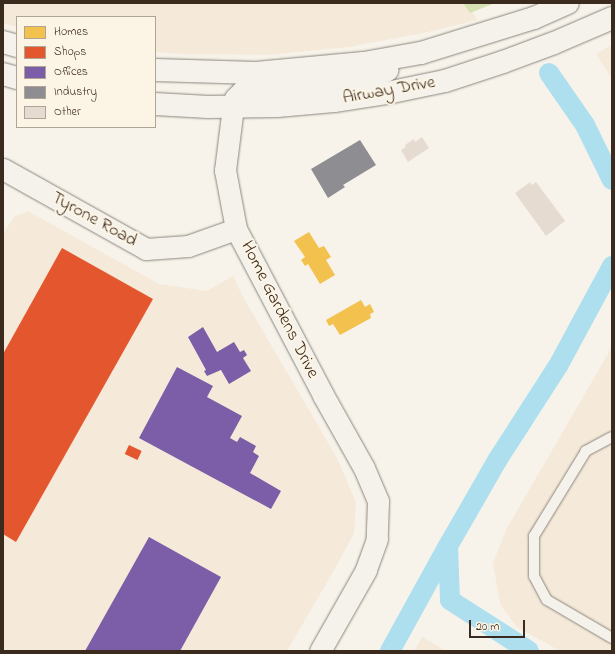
<!DOCTYPE html>
<html>
<head>
<meta charset="utf-8">
<style>
	body { margin:0 }
	#map { position:relative; width:615px; height:654px; overflow:hidden; background:#f7f3ea; font-family:"Indie Flower",sans-serif }
	div>[style] { position:absolute }
	[style*='--x'] { left:calc(var(--x)*1px); top:calc(var(--y)*1px); width:calc(var(--w)*1px); rotate:calc(var(--a)*1deg) }
	.built>* { inset:0; background:#f5e9d9 }
	.green>* { inset:0; background:#d8e1b5 }
	.homes>* { inset:0; background:#f2c14e }
	.shops>* { inset:0; background:#e4572e; transform-origin:0 0 }
	.offices>* { inset:0; background:#7b5ea7 }
	.industry>* { inset:0; background:#8d8d92 }
	.canal>* { height:20px; margin:-10px; padding:0 10px; transform-origin:10px; border-radius:10px; background:#aedfef }
	.building>* { inset:0; background:#e6dbd1 }
	.roads { filter:drop-shadow(0 0 1px #8b867f) drop-shadow(0 0 1px #8b867f) }
	.lane>* { height:10px; margin:-5px; padding:0 5px; transform-origin:5px; border-radius:5px; background:#f5f2ec }
	.street>* { height:21px; margin:-10.5px; padding:0 10.5px; transform-origin:10.5px; border-radius:10.5px; background:#f5f2ec }
	.secondary>* { height:22px; margin:-11px; padding:0 11px; transform-origin:11px; border-radius:11px; background:#f5f2ec }
	span { translate:-50% -50%; white-space:nowrap; text-align:center; line-height:1.15; -webkit-text-stroke:4px #fcf5e5; paint-order:stroke }
	.street-label { font-size:18px; color:#3b2a1e }
	.frame { position:absolute; inset:0; border:4px solid #3b2a1e; pointer-events:none }
	.legend { position:absolute; left:16px; top:16px; width:140px; height:112px; box-sizing:border-box; background:#fcf5e5; border:1px solid #afa495; margin:0; padding:5px 7px; list-style:none; font-size:12px; color:#3b2a1e }
	.legend li { display:flex; align-items:center; gap:8px; height:20px }
	.legend b { width:20px; border:1px solid #afa495 }
	.scale { position:absolute; left:469px; top:620px; width:56px; height:18px; box-sizing:border-box; border:2px solid #3b2a1e; border-top:0; padding-left:5px; font-size:12px; line-height:14px; white-space:nowrap; color:#3b2a1e; -webkit-text-stroke:3px #fcf5e5; paint-order:stroke }
</style>
</head>
<body>
<div id="map">
	<div class="built">
		<i style="clip-path:polygon(3px 3px,467px 3px,477px 20px,428px 32px,349px 47px,267px 55px,181px 54px,155px 52px,155px 17px,17px 17px,17px 27px,3px 23px)"></i>
		<i style="clip-path:polygon(612px 45px,612px 79px,596px 54px)"></i>
		<i style="clip-path:polygon(28px 211px,159px 284px,207px 291px,233px 276px,243px 297px,337px 458px,356px 502px,354px 533px,337px 565px,287px 651px,3px 651px,3px 234px,14px 217px)"></i>
		<i style="clip-path:polygon(612px 347px,612px 651px,560px 651px,517px 627px,500px 604px,493px 563px,507px 528px)"></i>
		<i style="clip-path:polygon(422px 637px,446px 651px,414px 651px)"></i>
	</div>
	<div class="green">
		<i style="clip-path:polygon(463px 3px,495px 3px,470px 13px)"></i>
	</div>
	<div class="homes">
		<i style="clip-path:polygon(309px 232px,319px 248px,324px 246px,331px 257px,326px 260px,335px 275px,320px 284px,308px 264px,305px 266px,301px 260px,305px 257px,294px 241px)"></i>
		<i style="clip-path:polygon(361px 300px,365px 307px,370px 304px,374px 312px,370px 314px,371px 318px,340px 335px,333px 324px,329px 326px,326px 320px)"></i>
	</div>
	<div class="shops">
		<i style="clip-path:polygon(62px 248px,153px 299px,16px 542px,3px 534px,3px 354px)"></i>
		<i style="left:129px;top:445px;width:14px;height:10px;rotate:25deg"></i>
	</div>
	<div class="offices">
		<i style="clip-path:polygon(203px 327px,217px 352px,234px 342px,240px 352px,244px 350px,247px 355px,243px 358px,251px 371px,229px 384px,221px 370px,207px 376px,204px 371px,206px 370px,188px 337px)"></i>
		<i style="clip-path:polygon(177px 367px,213px 386px,207px 397px,242px 416px,230px 438px,237px 442px,240px 437px,256px 446px,253px 452px,259px 456px,250px 473px,281px 491px,271px 509px,139px 438px)"></i>
		<i style="clip-path:polygon(149px 537px,221px 577px,180px 651px,85px 651px)"></i>
	</div>
	<div class="industry">
		<i style="clip-path:polygon(360px 140px,376px 165px,343px 185px,345px 187px,328px 198px,311px 169px)"></i>
	</div>
	<div class="canal">
		<i style="--x:549;--y:73;--w:63;--a:55.3"></i>
		<i style="--x:585;--y:125;--w:61;--a:63.9"></i>
		<i style="--x:390;--y:651;--w:120;--a:-61.1"></i>
		<i style="--x:529;--y:651;--w:94;--a:-147.2"></i>
		<i style="--x:450;--y:600;--w:54;--a:-92.1"></i>
		<i style="--x:448;--y:546;--w:100;--a:-60.1"></i>
		<i style="--x:498;--y:459;--w:111;--a:-57.2"></i>
		<i style="--x:558;--y:366;--w:114;--a:-61.6"></i>
	</div>
	<div class="building">
		<i style="clip-path:polygon(422px 137px,429px 148px,408px 162px,401px 150px,406px 147px,405px 145px,414px 139px,415px 142px)"></i>
		<i style="clip-path:polygon(530px 182px,532px 185px,536px 182px,565px 221px,546px 236px,515px 193px)"></i>
	</div>
	<div class="roads">
		<div class="lane">
			<i style="--x:612;--y:437;--w:30;--a:152"></i>
			<i style="--x:586;--y:451;--w:100;--a:121.5"></i>
			<i style="--x:534;--y:536;--w:40;--a:90"></i>
			<i style="--x:534;--y:576;--w:27;--a:62"></i>
			<i style="--x:547;--y:600;--w:75;--a:30.3"></i>
		</div>
		<div class="street">
			<i style="--x:233;--y:107;--w:64;--a:97.2"></i>
			<i style="--x:225;--y:170;--w:60;--a:79.4"></i>
			<i style="--x:236;--y:229;--w:187;--a:62.3"></i>
			<i style="--x:323;--y:395;--w:84;--a:60.7"></i>
			<i style="--x:364;--y:468;--w:36;--a:67"></i>
			<i style="--x:378;--y:501;--w:38;--a:92"></i>
			<i style="--x:377;--y:539;--w:33;--a:110"></i>
			<i style="--x:366;--y:570;--w:93;--a:119.6"></i>
			<i style="--x:3;--y:169;--w:164;--a:29.2"></i>
			<i style="--x:146;--y:249;--w:42;--a:-4.1"></i>
			<i style="--x:188;--y:246;--w:51;--a:-19.5"></i>
		</div>
		<div class="secondary">
			<i style="--x:3;--y:42;--w:15;--a:16"></i>
			<i style="--x:155;--y:70;--w:101;--a:1.7"></i>
			<i style="--x:256;--y:73;--w:108;--a:-5.3"></i>
			<i style="--x:364;--y:63;--w:58;--a:-10"></i>
			<i style="--x:421;--y:53;--w:118;--a:-17.2"></i>
			<i style="--x:534;--y:18;--w:37;--a:-24"></i>
			<i style="--x:3;--y:74;--w:15;--a:16"></i>
			<i style="--x:155;--y:104;--w:53;--a:3.2"></i>
			<i style="--x:208;--y:107;--w:69;--a:-0.8"></i>
			<i style="--x:277;--y:106;--w:57;--a:-5"></i>
			<i style="--x:334;--y:101;--w:54;--a:-8.6"></i>
			<i style="--x:387;--y:93;--w:59;--a:-11.7"></i>
			<i style="--x:445;--y:81;--w:61;--a:-18.1"></i>
			<i style="--x:503;--y:62;--w:54;--a:-20.4"></i>
			<i style="--x:554;--y:43;--w:63;--a:-23.3"></i>
			<i style="--x:233;--y:107;--w:9;--a:-69"></i>
			<i style="--x:236;--y:99;--w:10;--a:-45"></i>
			<i style="--x:243;--y:92;--w:11;--a:-15"></i>
			<i style="--x:254;--y:89;--w:94;--a:-4.9"></i>
			<i style="--x:348;--y:81;--w:19;--a:-9"></i>
			<i style="--x:367;--y:78;--w:22;--a:-21"></i>
		</div>
	</div>
	<div class="street-label">
		<span style="left:389px;top:91px;rotate:-10deg">Airway Drive</span>
		<span style="left:94px;top:220px;rotate:29deg">Tyrone Road</span>
		<span style="left:279px;top:310px;rotate:63deg">Home Gardens Drive</span>
	</div>
	<div class="frame"></div>
	<ul class="legend">
	<li><b style="height:11px;background:#f2c14e"></b>Homes</li>
	<li><b style="height:11px;background:#e4572e"></b>Shops</li>
	<li><b style="height:11px;background:#7b5ea7"></b>Offices</li>
	<li><b style="height:11px;background:#8d8d92"></b>Industry</li>
	<li><b style="height:11px;background:#e6dbd1"></b>Other</li>
	</ul>
	<div class="scale">20 m</div>
</div>
</body>
</html>
